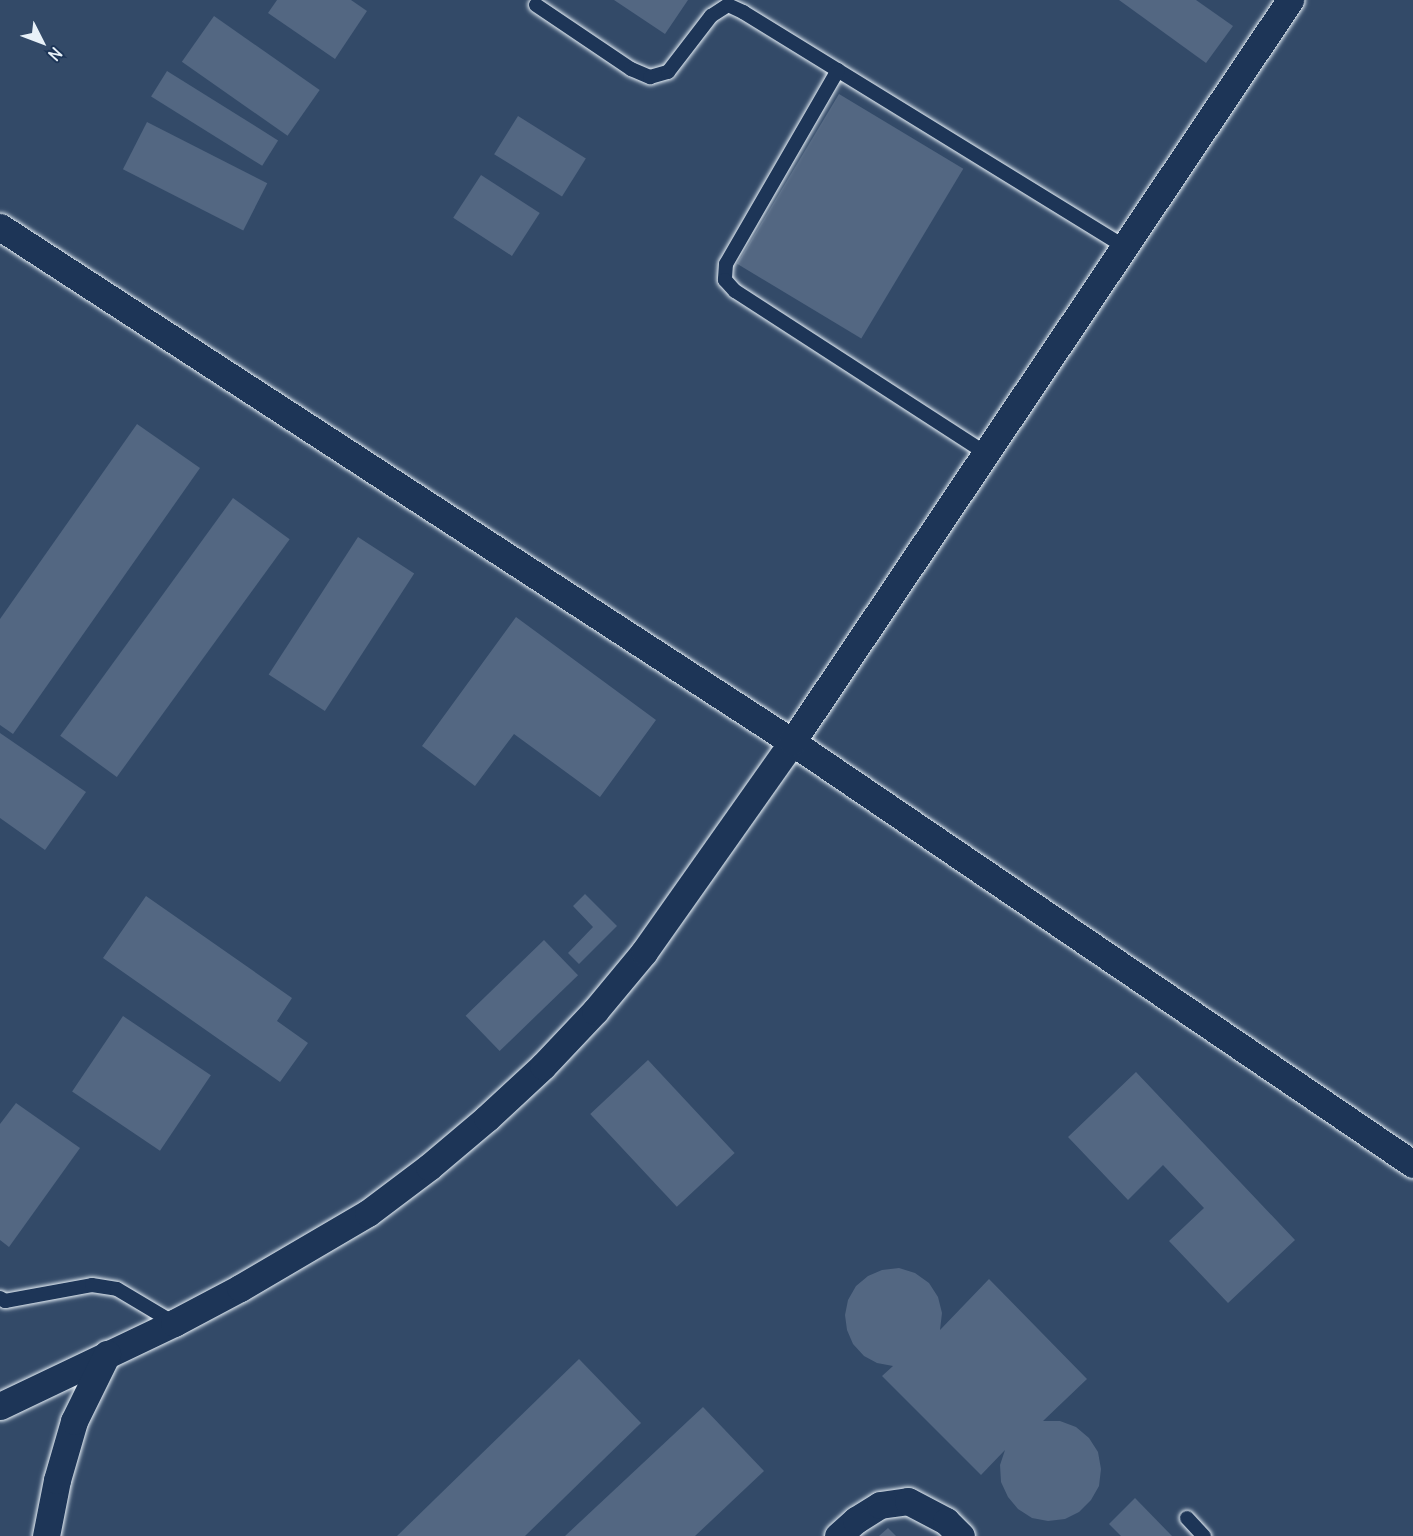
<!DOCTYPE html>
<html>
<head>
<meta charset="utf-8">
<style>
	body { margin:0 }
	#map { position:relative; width:1413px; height:1536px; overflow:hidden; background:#253d5d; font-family:Delius,sans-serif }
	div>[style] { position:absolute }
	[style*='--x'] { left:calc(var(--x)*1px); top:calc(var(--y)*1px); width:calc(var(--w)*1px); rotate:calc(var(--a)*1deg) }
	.built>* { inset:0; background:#334a68; transform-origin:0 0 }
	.building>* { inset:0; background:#536782; transform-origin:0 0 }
	.roads { filter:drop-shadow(0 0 2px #e8f1f8) drop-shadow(0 0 2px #e8f1f8) }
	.service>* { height:14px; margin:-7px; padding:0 7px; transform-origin:7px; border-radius:7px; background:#1d3557 }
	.minor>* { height:27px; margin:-13.5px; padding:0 13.5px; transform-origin:13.5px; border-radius:13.5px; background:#1d3557 }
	span { translate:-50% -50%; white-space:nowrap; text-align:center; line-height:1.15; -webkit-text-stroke:4.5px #1d3557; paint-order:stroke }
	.north { position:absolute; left:12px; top:12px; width:60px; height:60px; -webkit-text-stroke:4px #1d3557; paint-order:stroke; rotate:132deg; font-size:16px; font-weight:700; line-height:24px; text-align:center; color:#e8f1f8 }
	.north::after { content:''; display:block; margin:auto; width:21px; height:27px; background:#e8f1f8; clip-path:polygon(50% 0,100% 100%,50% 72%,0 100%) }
</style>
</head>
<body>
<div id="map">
	<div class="built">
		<i style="left:0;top:0;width:1413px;height:1536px"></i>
	</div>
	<div class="building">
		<i style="clip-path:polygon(277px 0,351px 0,367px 11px,335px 59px,268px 13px)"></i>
		<i style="clip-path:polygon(614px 0,688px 0,665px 34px)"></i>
		<i style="clip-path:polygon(1119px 0,1196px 0,1233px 26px,1206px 63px)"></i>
		<i style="left:214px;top:16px;width:129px;height:56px;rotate:35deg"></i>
		<i style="left:167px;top:71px;width:131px;height:30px;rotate:32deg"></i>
		<i style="left:839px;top:94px;width:145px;height:198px;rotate:31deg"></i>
		<i style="left:518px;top:116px;width:80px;height:45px;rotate:32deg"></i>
		<i style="left:147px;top:122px;width:135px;height:53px;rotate:27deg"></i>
		<i style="left:481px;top:175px;width:70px;height:51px;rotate:33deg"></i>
		<i style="clip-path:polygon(137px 424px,200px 468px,13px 734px,0 725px,0 619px)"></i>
		<i style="left:233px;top:498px;width:70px;height:294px;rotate:36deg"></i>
		<i style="left:358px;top:537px;width:67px;height:164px;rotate:33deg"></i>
		<i style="clip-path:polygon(516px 617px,656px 720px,600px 797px,514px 734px,475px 786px,422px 746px)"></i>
		<i style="clip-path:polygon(0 733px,86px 792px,45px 850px,0 818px)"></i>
		<i style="clip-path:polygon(585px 894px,617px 926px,579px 964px,568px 953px,593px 927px,573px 906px)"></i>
		<i style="clip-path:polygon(146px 896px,292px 998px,277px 1021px,308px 1043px,280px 1082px,103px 958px)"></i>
		<i style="left:544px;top:940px;width:49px;height:109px;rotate:46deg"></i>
		<i style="left:123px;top:1016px;width:106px;height:91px;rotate:34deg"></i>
		<i style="left:648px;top:1060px;width:127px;height:79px;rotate:47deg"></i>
		<i style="clip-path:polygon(1136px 1072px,1295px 1240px,1228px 1303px,1169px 1241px,1204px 1208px,1163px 1165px,1128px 1200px,1068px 1137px)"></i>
		<i style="clip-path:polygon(16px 1103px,80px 1148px,9px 1247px,0 1240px,0 1124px)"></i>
		<i style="clip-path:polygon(899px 1268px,915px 1273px,929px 1283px,938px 1297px,942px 1313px,940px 1330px,989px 1279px,1087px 1379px,1043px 1421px,1060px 1421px,1076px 1427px,1089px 1438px,1098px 1452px,1101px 1469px,1099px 1486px,1091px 1500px,1079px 1512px,1065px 1519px,1048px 1521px,1032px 1518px,1018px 1509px,1008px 1497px,1001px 1482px,1000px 1465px,1005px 1450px,981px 1475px,882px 1376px,893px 1366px,877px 1363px,864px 1356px,853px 1344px,847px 1330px,845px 1315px,848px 1300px,856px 1286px,868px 1276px,882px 1270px)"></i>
		<i style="clip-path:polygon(579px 1359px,641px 1423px,525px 1536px,397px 1536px)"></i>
		<i style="clip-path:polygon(703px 1407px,764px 1471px,695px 1536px,565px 1536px)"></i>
		<i style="clip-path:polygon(1135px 1498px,1172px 1536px,1121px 1536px,1109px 1524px)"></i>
		<i style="clip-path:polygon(888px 1528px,896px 1536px,879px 1536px)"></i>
	</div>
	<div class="roads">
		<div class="service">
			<i style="--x:536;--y:5;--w:115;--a:34"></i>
			<i style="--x:631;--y:69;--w:21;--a:23"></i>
			<i style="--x:650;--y:77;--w:19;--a:-16"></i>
			<i style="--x:668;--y:72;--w:71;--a:-52.5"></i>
			<i style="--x:711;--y:16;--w:20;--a:-33"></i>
			<i style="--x:728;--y:5;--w:17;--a:25"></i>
			<i style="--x:743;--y:12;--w:447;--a:31.6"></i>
			<i style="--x:838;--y:70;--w:224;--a:120"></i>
			<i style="--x:726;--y:264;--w:16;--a:94"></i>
			<i style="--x:725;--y:280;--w:15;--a:48"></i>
			<i style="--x:735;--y:291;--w:298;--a:32.9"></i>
			<i style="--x:0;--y:1298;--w:6;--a:31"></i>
			<i style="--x:5;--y:1301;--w:88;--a:-10.4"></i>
			<i style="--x:92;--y:1285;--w:25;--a:9"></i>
			<i style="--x:117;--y:1289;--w:66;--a:30.8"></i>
			<i style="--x:1187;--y:1518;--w:25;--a:47"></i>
		</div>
		<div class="minor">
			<i style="--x:0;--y:227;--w:945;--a:33.03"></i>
			<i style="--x:792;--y:742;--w:751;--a:34.2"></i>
			<i style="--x:0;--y:1406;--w:193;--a:-25.5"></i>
			<i style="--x:174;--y:1323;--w:75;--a:-27.9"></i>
			<i style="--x:240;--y:1288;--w:148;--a:-30.4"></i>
			<i style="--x:368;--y:1213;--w:76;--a:-37"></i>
			<i style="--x:429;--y:1167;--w:76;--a:-40.2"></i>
			<i style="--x:487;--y:1118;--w:76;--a:-42.9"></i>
			<i style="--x:543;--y:1066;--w:76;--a:-46.6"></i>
			<i style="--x:595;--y:1011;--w:77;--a:-50.3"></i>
			<i style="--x:644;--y:952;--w:257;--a:-54.8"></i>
			<i style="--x:792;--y:742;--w:894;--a:-56.13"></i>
			<i style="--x:46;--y:1536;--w:57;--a:-78.9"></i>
			<i style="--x:57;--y:1480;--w:61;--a:-73.9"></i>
			<i style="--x:74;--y:1421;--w:75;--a:-63.8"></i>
			<i style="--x:838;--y:1536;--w:24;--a:-42"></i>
			<i style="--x:856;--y:1520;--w:28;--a:-32"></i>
			<i style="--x:880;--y:1505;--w:28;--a:-8"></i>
			<i style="--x:908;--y:1501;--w:43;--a:27.8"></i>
			<i style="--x:946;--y:1521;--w:21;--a:45"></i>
		</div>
	</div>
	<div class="north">N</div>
</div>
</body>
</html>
